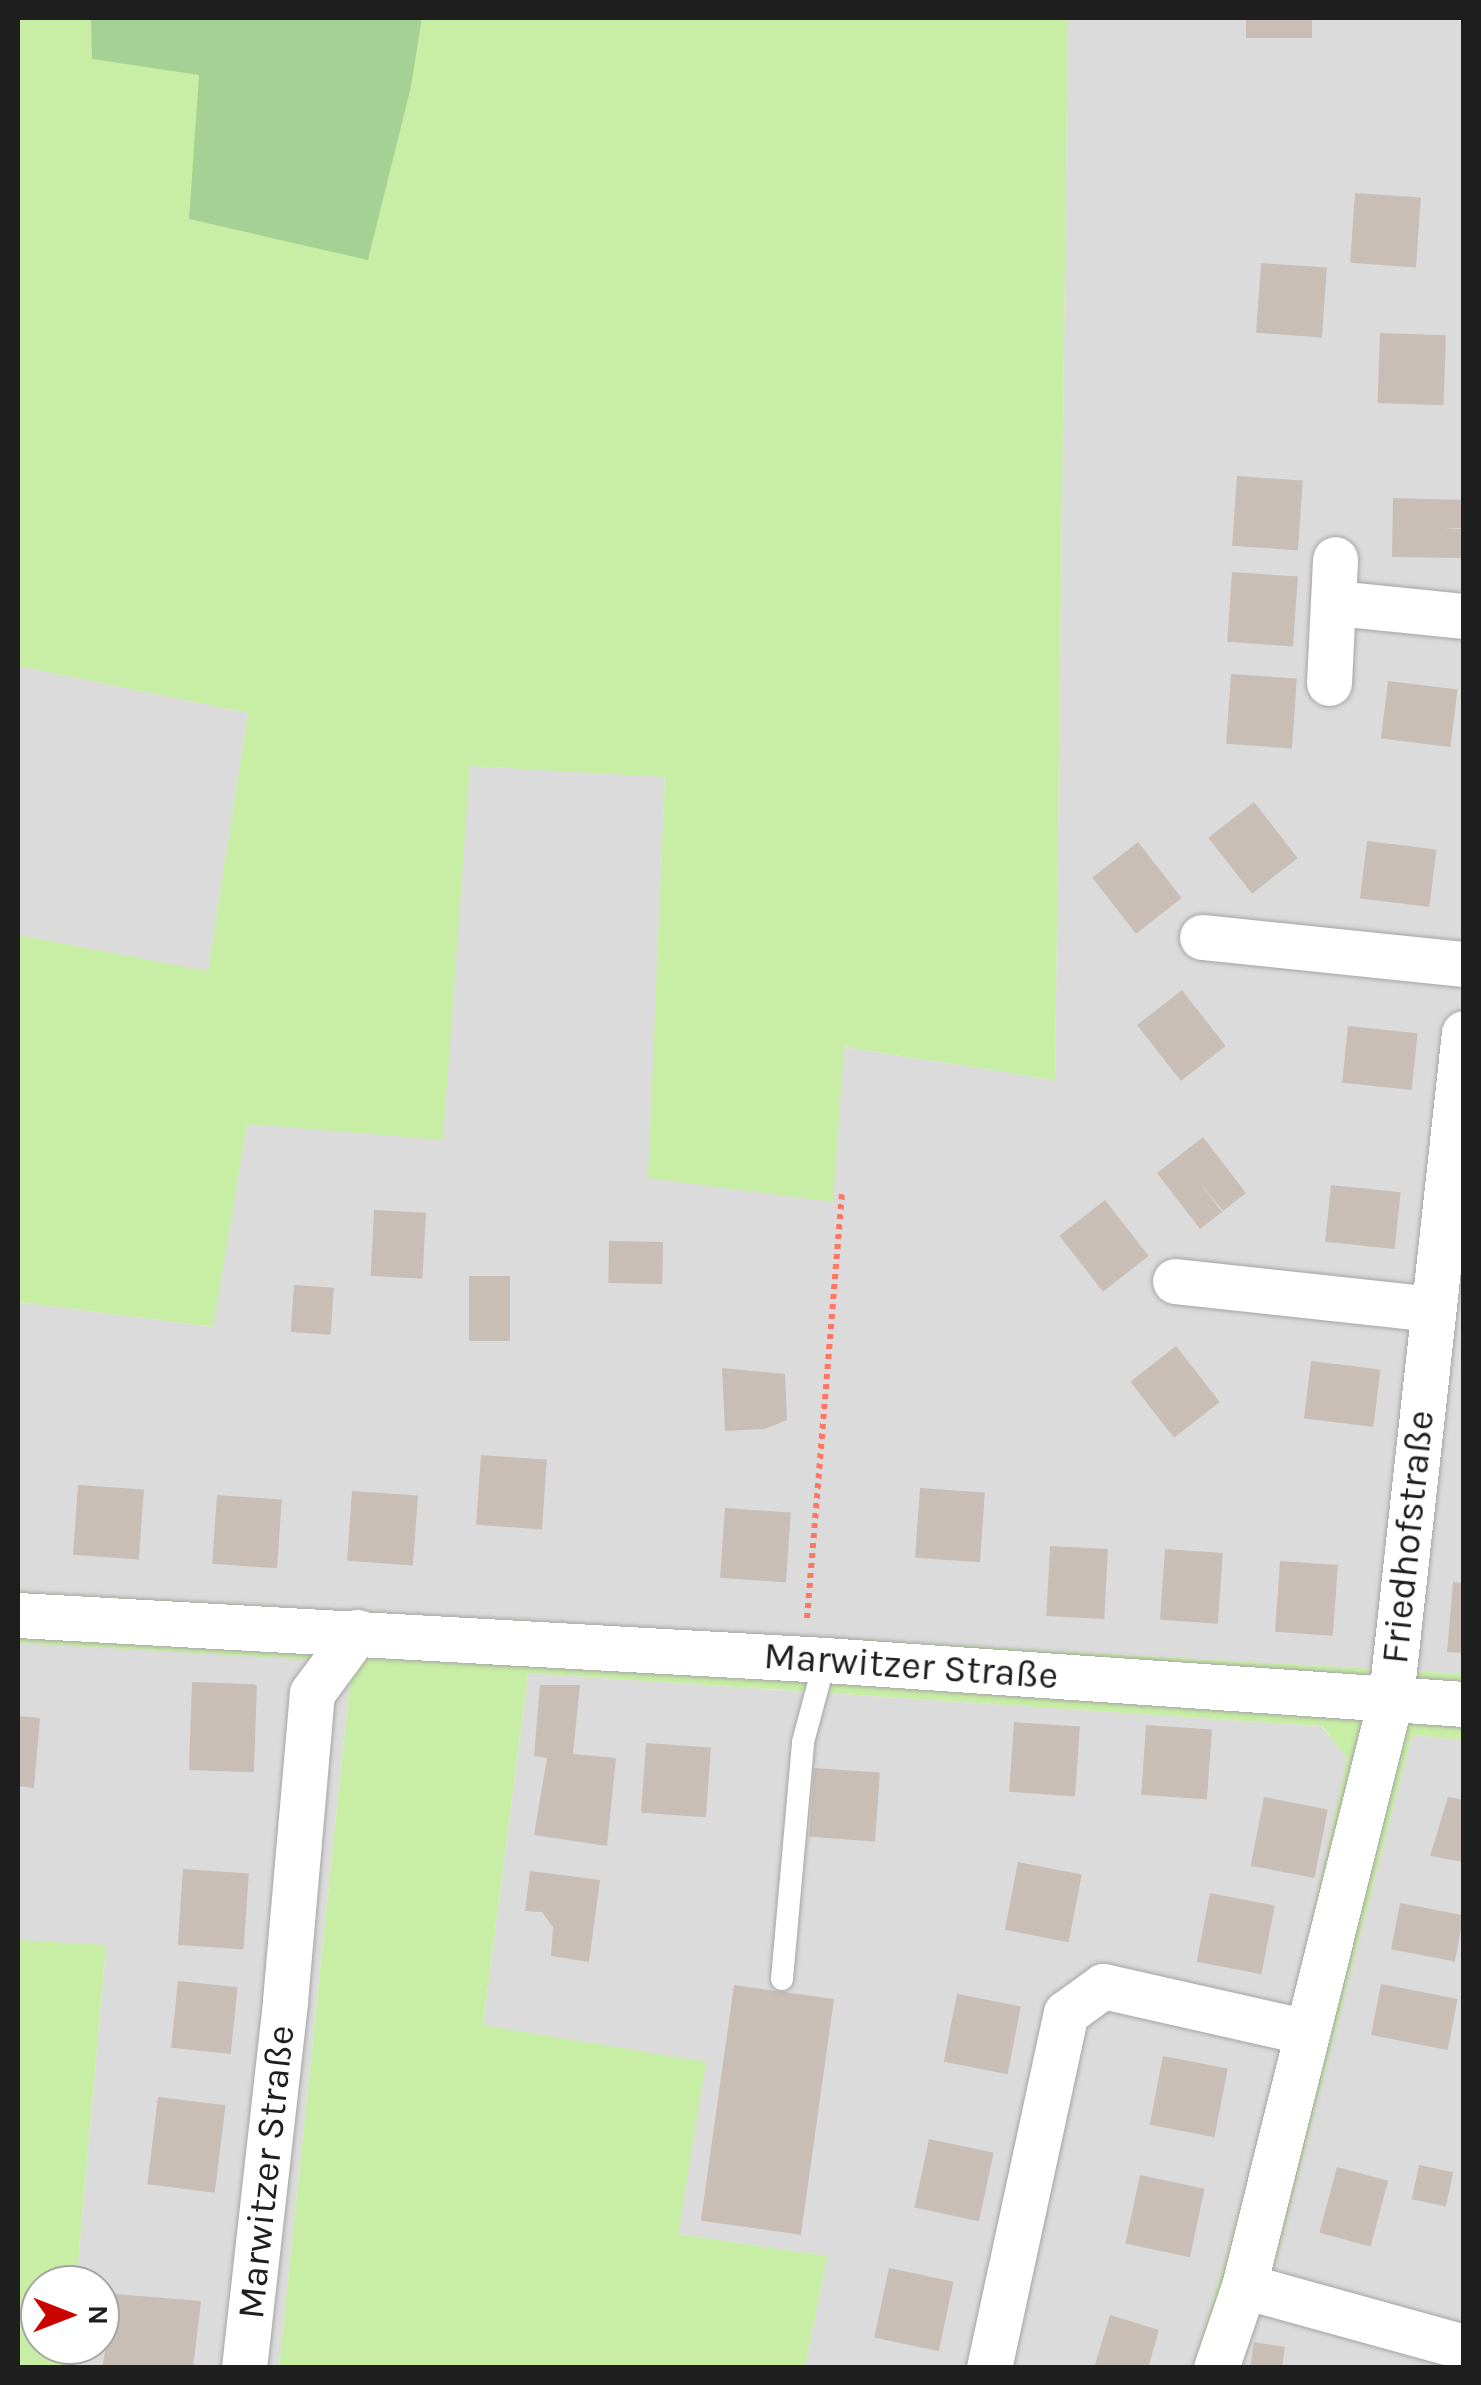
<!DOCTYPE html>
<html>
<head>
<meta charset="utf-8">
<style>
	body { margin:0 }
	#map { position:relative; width:1481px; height:2385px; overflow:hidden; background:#f0ece3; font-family:Karla,sans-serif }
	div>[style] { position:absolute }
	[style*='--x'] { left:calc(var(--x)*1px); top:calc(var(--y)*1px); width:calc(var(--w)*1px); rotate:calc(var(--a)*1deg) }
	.residential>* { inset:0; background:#dcdbdb }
	.grass>* { inset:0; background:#c7eea4 }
	.forest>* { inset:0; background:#a5d294 }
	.building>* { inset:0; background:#c8beb6; transform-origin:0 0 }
	.path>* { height:6px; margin-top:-3px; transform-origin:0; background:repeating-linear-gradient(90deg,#ff7764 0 5px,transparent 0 10px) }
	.roads { filter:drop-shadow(0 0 2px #a5a5a5) drop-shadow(0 0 2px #a5a5a5) }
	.service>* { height:22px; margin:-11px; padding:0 11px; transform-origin:11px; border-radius:11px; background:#fff }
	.minor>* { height:45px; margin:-22.5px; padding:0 22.5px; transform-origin:22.5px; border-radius:22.5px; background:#fff }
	span { translate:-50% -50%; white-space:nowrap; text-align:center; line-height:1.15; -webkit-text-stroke:8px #fff; paint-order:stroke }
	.street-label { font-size:38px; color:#1e1e1e }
	.frame { position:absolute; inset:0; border:20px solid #1e1e1e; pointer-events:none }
	.north { position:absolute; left:20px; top:2265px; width:100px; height:100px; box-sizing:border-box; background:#fff; border:2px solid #a5a5a5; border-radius:50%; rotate:90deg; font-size:28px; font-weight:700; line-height:40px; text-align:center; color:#1e1e1e }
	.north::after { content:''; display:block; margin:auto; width:35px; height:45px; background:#cb0300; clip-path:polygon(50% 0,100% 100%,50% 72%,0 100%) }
</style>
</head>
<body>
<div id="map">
	<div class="residential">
		<i style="clip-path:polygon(1068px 18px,1463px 18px,1463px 1674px,18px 1592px,18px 1302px,212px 1327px,247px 1124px,459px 869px,470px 766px,665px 776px,649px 1178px,843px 1047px,1055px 1080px)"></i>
		<i style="clip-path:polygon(18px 666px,248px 713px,208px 972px,18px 935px)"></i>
		<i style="clip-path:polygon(18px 1643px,352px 1661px,279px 2367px,69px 2367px,71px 2345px,100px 2345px,100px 2285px,76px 2285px,106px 1946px,18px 1940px)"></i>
		<i style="clip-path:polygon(528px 1673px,1321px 1726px,1348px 1758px,1276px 2087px,1193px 2367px,805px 2367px,827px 2256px,678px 2234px,483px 2026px)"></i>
		<i style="clip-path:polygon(1412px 1735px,1463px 1740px,1463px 2367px,1240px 2368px,1276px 2262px)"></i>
	</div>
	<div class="grass">
		<i style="clip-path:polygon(18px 18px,91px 18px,93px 59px,199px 74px,368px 259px,411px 87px,422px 18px,1068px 18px,1055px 1080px,844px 1047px,833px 1202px,648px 1178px,665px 777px,470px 766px,443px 1140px,247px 1124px,213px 1327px,18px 1302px,18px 935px,208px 971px,248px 713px,18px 666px)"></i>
		<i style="clip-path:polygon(18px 1592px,1463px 1674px,1463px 1740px,1412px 1735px,1276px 2262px,1240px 2367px,1193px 2367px,1276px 2087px,1347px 1758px,1322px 1726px,528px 1673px,483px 2025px,706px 2062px,678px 2234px,827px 2256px,805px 2367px,279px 2367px,352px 1662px,18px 1643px)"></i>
		<i style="clip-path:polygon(18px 1940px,106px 1945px,76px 2285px,40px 2285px,40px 2345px,71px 2345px,69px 2367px,18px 2367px)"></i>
	</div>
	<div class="forest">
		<i style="clip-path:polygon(91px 18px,422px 18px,411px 87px,368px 260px,189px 219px,199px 75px,92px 59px)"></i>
	</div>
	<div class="building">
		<i style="left:1246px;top:18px;width:66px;height:20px"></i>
		<i style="left:1355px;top:193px;width:66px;height:70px;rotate:4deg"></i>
		<i style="left:1261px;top:263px;width:66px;height:70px;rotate:4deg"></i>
		<i style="left:1380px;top:333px;width:66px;height:70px;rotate:2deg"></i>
		<i style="left:1237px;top:476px;width:66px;height:70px;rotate:4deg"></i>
		<i style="clip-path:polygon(1393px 498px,1463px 500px,1463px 528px,1443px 529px,1463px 529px,1462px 558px,1392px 557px)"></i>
		<i style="left:1232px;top:572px;width:66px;height:70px;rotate:4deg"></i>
		<i style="left:1231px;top:674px;width:66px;height:70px;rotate:4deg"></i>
		<i style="left:1388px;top:681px;width:70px;height:58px;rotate:7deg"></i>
		<i style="left:1254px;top:802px;width:71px;height:58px;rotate:52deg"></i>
		<i style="left:1367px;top:841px;width:70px;height:58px;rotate:7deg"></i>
		<i style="left:1138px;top:842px;width:71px;height:58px;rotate:52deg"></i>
		<i style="left:1182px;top:990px;width:71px;height:57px;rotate:52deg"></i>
		<i style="left:1348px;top:1026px;width:70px;height:57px;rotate:6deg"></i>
		<i style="clip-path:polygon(1203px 1137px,1246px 1193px,1223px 1211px,1197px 1179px,1222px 1212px,1200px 1229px,1157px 1173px)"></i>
		<i style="left:1331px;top:1185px;width:70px;height:57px;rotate:6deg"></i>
		<i style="left:1105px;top:1200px;width:71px;height:58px;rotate:52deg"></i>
		<i style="left:374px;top:1210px;width:52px;height:66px;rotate:3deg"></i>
		<i style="left:609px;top:1241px;width:54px;height:42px;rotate:1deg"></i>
		<i style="left:469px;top:1276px;width:41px;height:65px"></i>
		<i style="left:294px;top:1285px;width:40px;height:47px;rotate:4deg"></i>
		<i style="left:1176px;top:1346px;width:71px;height:58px;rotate:52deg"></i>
		<i style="left:1311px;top:1361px;width:70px;height:58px;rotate:7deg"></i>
		<i style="clip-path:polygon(722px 1368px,785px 1374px,787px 1420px,765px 1429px,725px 1431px)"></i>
		<i style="left:481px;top:1455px;width:66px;height:70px;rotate:4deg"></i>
		<i style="left:78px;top:1485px;width:66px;height:70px;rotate:4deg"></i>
		<i style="left:920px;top:1488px;width:65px;height:70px;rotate:4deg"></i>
		<i style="left:352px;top:1491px;width:66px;height:70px;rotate:4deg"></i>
		<i style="left:217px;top:1495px;width:65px;height:69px;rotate:4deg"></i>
		<i style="left:725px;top:1508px;width:66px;height:70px;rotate:4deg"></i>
		<i style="left:1050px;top:1546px;width:58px;height:70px;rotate:3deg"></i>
		<i style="left:1165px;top:1549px;width:58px;height:71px;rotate:4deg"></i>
		<i style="left:1280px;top:1561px;width:58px;height:71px;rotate:4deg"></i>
		<i style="clip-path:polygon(1453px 1582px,1464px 1583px,1464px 1653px,1447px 1652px)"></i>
		<i style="left:192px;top:1682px;width:65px;height:88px;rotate:2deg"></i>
		<i style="clip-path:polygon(540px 1685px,580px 1685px,573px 1754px,616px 1758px,607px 1846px,534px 1835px,547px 1758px,534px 1756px)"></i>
		<i style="clip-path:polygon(18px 1716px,40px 1718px,34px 1788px,18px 1786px)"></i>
		<i style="left:1014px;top:1722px;width:66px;height:70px;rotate:4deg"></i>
		<i style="left:1146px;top:1725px;width:66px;height:70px;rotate:4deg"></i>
		<i style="left:646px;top:1743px;width:65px;height:70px;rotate:4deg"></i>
		<i style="left:814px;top:1768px;width:66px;height:69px;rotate:4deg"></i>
		<i style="left:1264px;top:1797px;width:65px;height:70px;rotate:11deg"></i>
		<i style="clip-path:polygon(1448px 1797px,1464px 1800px,1464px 1862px,1430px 1856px)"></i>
		<i style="left:1018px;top:1862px;width:65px;height:69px;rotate:11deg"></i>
		<i style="left:183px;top:1869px;width:66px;height:76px;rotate:4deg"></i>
		<i style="clip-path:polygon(530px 1871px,600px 1880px,589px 1962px,551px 1956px,553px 1927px,542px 1912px,525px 1911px)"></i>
		<i style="left:1210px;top:1893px;width:66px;height:70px;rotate:11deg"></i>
		<i style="left:1400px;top:1903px;width:65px;height:47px;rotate:11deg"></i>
		<i style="left:178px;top:1981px;width:60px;height:67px;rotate:6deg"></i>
		<i style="left:1381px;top:1984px;width:78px;height:52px;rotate:11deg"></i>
		<i style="left:734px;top:1985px;width:101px;height:238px;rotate:8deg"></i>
		<i style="left:957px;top:1994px;width:65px;height:69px;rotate:11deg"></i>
		<i style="left:1163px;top:2056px;width:66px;height:70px;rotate:11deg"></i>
		<i style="left:158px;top:2097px;width:68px;height:88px;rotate:7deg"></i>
		<i style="left:929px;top:2139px;width:66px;height:70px;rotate:12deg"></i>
		<i style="left:1419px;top:2165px;width:35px;height:35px;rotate:12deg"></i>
		<i style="left:1337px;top:2167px;width:53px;height:68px;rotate:15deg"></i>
		<i style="left:1140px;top:2175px;width:66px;height:70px;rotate:12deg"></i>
		<i style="left:889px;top:2268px;width:66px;height:71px;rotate:12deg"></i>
		<i style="clip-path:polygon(115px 2294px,201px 2301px,193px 2368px,102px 2368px)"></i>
		<i style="clip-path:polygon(1110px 2315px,1159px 2330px,1148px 2368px,1094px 2368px)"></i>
		<i style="clip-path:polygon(1254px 2342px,1285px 2347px,1282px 2368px,1250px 2368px)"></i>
	</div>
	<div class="path">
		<i style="--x:807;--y:1618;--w:428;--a:-85.3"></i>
	</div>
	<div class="roads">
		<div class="service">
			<i style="--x:782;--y:1979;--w:238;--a:-84.9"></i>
			<i style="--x:803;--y:1742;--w:85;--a:-75"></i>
		</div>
		<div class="minor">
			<i style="--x:1335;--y:603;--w:130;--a:5.8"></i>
			<i style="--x:1329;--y:683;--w:124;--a:-87.2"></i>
			<i style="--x:1202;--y:937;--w:263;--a:5.9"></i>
			<i style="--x:1175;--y:1281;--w:259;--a:6.2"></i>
			<i style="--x:18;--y:1615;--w:808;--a:3.19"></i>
			<i style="--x:825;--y:1660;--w:641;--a:3.94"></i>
			<i style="--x:1244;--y:2286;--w:228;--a:15.5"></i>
			<i style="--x:244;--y:2368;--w:369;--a:-83.6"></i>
			<i style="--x:285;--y:2001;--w:309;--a:-85"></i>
			<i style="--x:312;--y:1693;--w:76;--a:-53.6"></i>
			<i style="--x:989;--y:2368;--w:363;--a:-77.8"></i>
			<i style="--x:1066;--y:2013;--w:46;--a:-36.1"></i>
			<i style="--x:1103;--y:1986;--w:209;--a:12.7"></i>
			<i style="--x:1216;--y:2368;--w:87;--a:-71.1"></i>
			<i style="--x:1244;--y:2286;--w:607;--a:-75.99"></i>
			<i style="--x:1391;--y:1697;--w:668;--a:-83.73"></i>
		</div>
	</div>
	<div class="street-label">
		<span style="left:1408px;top:1537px;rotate:-84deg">Friedhofstraße</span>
		<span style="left:911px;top:1666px;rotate:4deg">Marwitzer Straße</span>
		<span style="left:266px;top:2172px;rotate:-84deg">Marwitzer Straße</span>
	</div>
	<div class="frame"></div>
	<div class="north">N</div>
</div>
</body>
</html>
